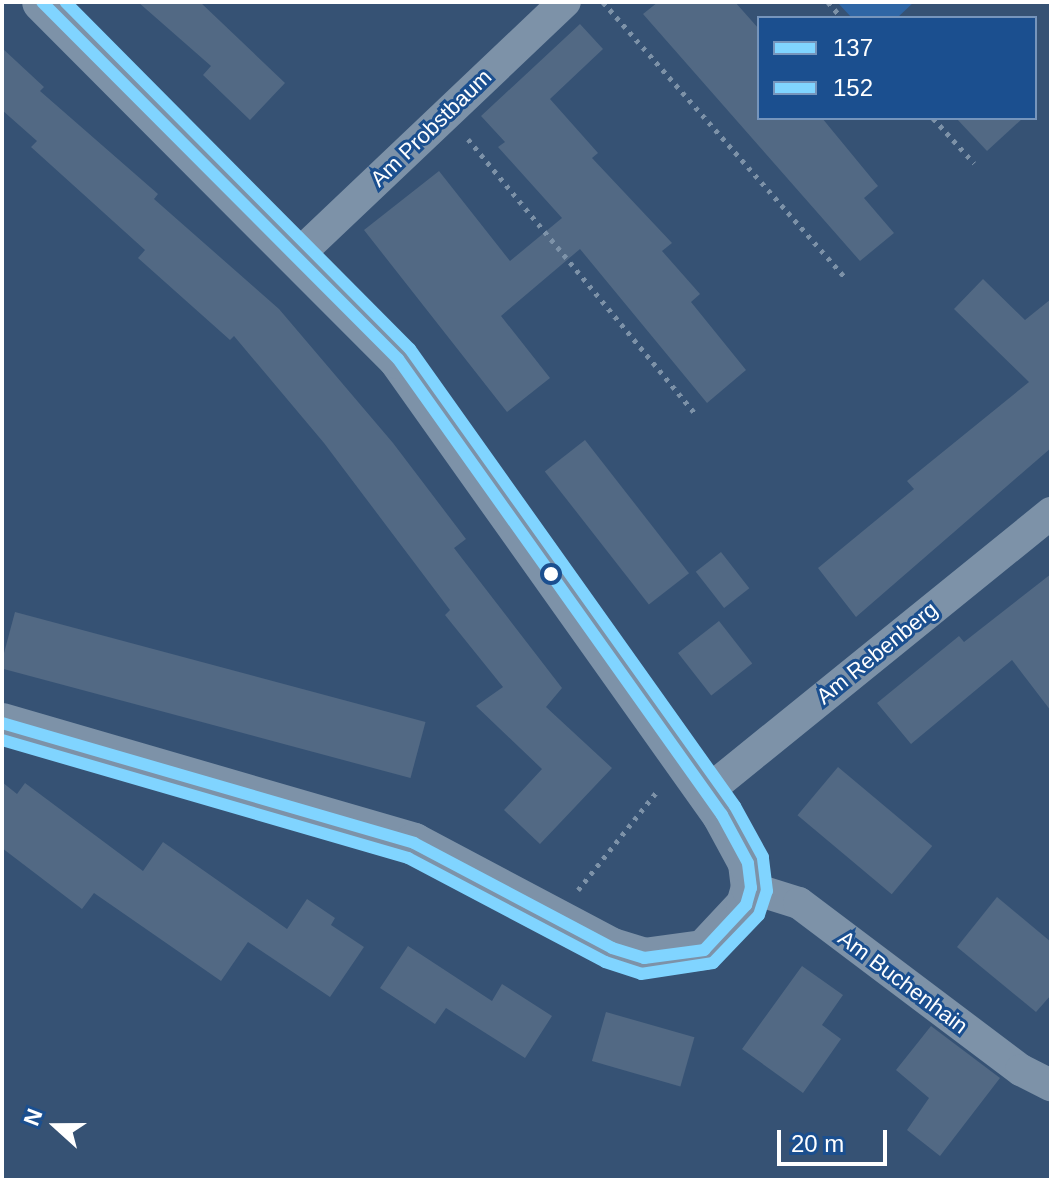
<!DOCTYPE html>
<html>
<head>
<meta charset="utf-8">
<style>
	body { margin:0 }
	#map { position:relative; width:1053px; height:1182px; overflow:hidden; background:#365274; font-family:Arial,sans-serif }
	div>[style] { position:absolute }
	[style*='--x'] { left:calc(var(--x)*1px); top:calc(var(--y)*1px); width:calc(var(--w)*1px); rotate:calc(var(--a)*1deg) }
	.green>* { inset:0; background:#2f66a5 }
	.building>* { inset:0; background:#526984; transform-origin:0 0 }
	.path>* { height:5px; margin-top:-2.5px; transform-origin:0; background:repeating-linear-gradient(90deg,#7d92a8 0 4px,transparent 0 10px) }
	.minor>* { height:32px; margin:-16px; padding:0 16px; transform-origin:16px; border-radius:16px; background:#7d92a8 }
	.tertiary>* { height:40px; margin:-20px; padding:0 20px; transform-origin:20px; border-radius:20px; background:#7d92a8 }
	.bus-1>* { height:12px; margin:-6px; padding:0 6px; transform-origin:6px; border-radius:6px; background:#80d4ff }
	.bus-2>* { height:12px; margin:-6px; padding:0 6px; transform-origin:6px; border-radius:6px; background:#80d4ff }
	.dots>* { width:22px; height:22px; translate:-50% -50%; box-sizing:border-box; border:4px solid #1b4f8f; border-radius:50% }
	span { translate:-50% -50%; white-space:nowrap; text-align:center; line-height:1.15; -webkit-text-stroke:6px #1b4f8f; paint-order:stroke }
	.street-label { font-size:22px; color:#fff }
	.frame { position:absolute; inset:0; border:4px solid #fff; pointer-events:none }
	.legend { position:absolute; left:757px; top:16px; width:280px; height:104px; box-sizing:border-box; background:#1b4f8f; border:2px solid #7695bc; margin:0; padding:10px 14px; list-style:none; font-size:24px; color:#fff }
	.legend li { display:flex; align-items:center; gap:16px; height:40px }
	.legend b { width:40px; border:2px solid #7695bc }
	.north { position:absolute; left:16px; top:1086px; width:80px; height:80px; -webkit-text-stroke:6px #1b4f8f; paint-order:stroke; rotate:291deg; font-size:22px; font-weight:700; line-height:32px; text-align:center; color:#fff }
	.north::after { content:''; display:block; margin:auto; width:28px; height:36px; background:#fff; clip-path:polygon(50% 0,100% 100%,50% 72%,0 100%) }
	.scale { position:absolute; left:777px; top:1130px; width:110px; height:36px; box-sizing:border-box; border:4px solid #fff; border-top:0; padding-left:10px; font-size:24px; line-height:28px; white-space:nowrap; color:#fff; -webkit-text-stroke:6px #1b4f8f; paint-order:stroke }
</style>
</head>
<body>
<div id="map">
	<div class="green">
		<i style="clip-path:polygon(837px 2px,914px 2px,897px 18px,852px 18px)"></i>
	</div>
	<div class="building">
		<i style="clip-path:polygon(138px 2px,200px 2px,285px 83px,250px 120px,203px 75px,211px 66px)"></i>
		<i style="clip-path:polygon(658px 2px,735px 2px,759px 29px,759px 118px,822px 118px,878px 186px,864px 198px,894px 233px,860px 261px,643px 14px)"></i>
		<i style="clip-path:polygon(580px 24px,603px 49px,550px 99px,598px 153px,592px 158px,672px 243px,662px 251px,700px 294px,691px 302px,746px 370px,707px 403px,580px 249px,501px 316px,550px 378px,507px 412px,364px 230px,439px 171px,510px 261px,562px 218px,498px 147px,505px 142px,481px 116px)"></i>
		<i style="clip-path:polygon(2px 48px,44px 87px,40px 91px,158px 194px,154px 199px,279px 309px,393px 443px,466px 539px,454px 548px,562px 688px,546px 707px,612px 768px,540px 844px,504px 810px,542px 769px,476px 706px,503px 687px,445px 615px,450px 610px,324px 443px,234px 336px,230px 340px,138px 258px,145px 250px,31px 147px,37px 141px,2px 110px)"></i>
		<i style="clip-path:polygon(956px 118px,1023px 118px,987px 151px)"></i>
		<i style="clip-path:polygon(983px 279px,1025px 320px,1051px 299px,1051px 448px,856px 617px,818px 568px,914px 489px,907px 481px,1029px 382px,954px 309px)"></i>
		<i style="left:585px;top:440px;width:169px;height:51px;rotate:52deg"></i>
		<i style="left:721px;top:552px;width:46px;height:32px;rotate:52deg"></i>
		<i style="clip-path:polygon(1051px 574px,1051px 711px,1012px 660px,911px 744px,877px 703px,959px 636px,964px 642px)"></i>
		<i style="left:15px;top:612px;width:425px;height:58px;rotate:15deg"></i>
		<i style="left:719px;top:621px;width:54px;height:52px;rotate:52deg"></i>
		<i style="left:838px;top:767px;width:123px;height:63px;rotate:40deg"></i>
		<i style="clip-path:polygon(2px 782px,17px 794px,25px 783px,143px 871px,163px 842px,287px 929px,307px 899px,335px 918px,331px 925px,364px 947px,330px 997px,248px 942px,221px 981px,94px 893px,82px 909px,2px 848px)"></i>
		<i style="clip-path:polygon(997px 897px,1051px 942px,1051px 995px,1036px 1012px,957px 947px)"></i>
		<i style="clip-path:polygon(408px 946px,492px 1001px,502px 984px,552px 1016px,525px 1058px,446px 1008px,435px 1024px,380px 988px)"></i>
		<i style="clip-path:polygon(802px 966px,843px 995px,822px 1025px,841px 1039px,803px 1093px,742px 1049px)"></i>
		<i style="left:606px;top:1012px;width:92px;height:51px;rotate:16deg"></i>
		<i style="clip-path:polygon(931px 1026px,1000px 1078px,940px 1156px,907px 1130px,929px 1098px,896px 1070px)"></i>
	</div>
	<div class="path">
		<i style="--x:603;--y:2;--w:365;--a:48.7"></i>
		<i style="--x:828;--y:2;--w:21;--a:49"></i>
		<i style="--x:933;--y:118;--w:61;--a:47.7"></i>
		<i style="--x:468;--y:139;--w:359;--a:50.4"></i>
		<i style="--x:578;--y:890;--w:129;--a:-51.3"></i>
	</div>
	<div class="minor">
		<i style="--x:298;--y:255;--w:368;--a:-43.5"></i>
		<i style="--x:704;--y:794;--w:447;--a:-39"></i>
		<i style="--x:751;--y:888;--w:50;--a:17.4"></i>
		<i style="--x:799;--y:903;--w:278;--a:37"></i>
		<i style="--x:1021;--y:1070;--w:34;--a:27"></i>
	</div>
	<div class="tertiary">
		<i style="--x:2;--y:723;--w:429;--a:16.2"></i>
		<i style="--x:414;--y:843;--w:224;--a:27.9"></i>
		<i style="--x:612;--y:948;--w:34;--a:17"></i>
		<i style="--x:644;--y:958;--w:61;--a:-7.6"></i>
		<i style="--x:704;--y:950;--w:62;--a:-47"></i>
		<i style="--x:746;--y:905;--w:18;--a:-74"></i>
		<i style="--x:751;--y:888;--w:25;--a:-97"></i>
		<i style="--x:748;--y:863;--w:55;--a:-118.4"></i>
		<i style="--x:722;--y:815;--w:559;--a:-125.39"></i>
		<i style="--x:398;--y:359;--w:504;--a:-134.92"></i>
	</div>
	<div class="bus-1">
		<i style="--x:2;--y:723;--w:429;--a:16.2"></i>
		<i style="--x:414;--y:843;--w:224;--a:27.9"></i>
		<i style="--x:612;--y:948;--w:34;--a:17"></i>
		<i style="--x:644;--y:958;--w:61;--a:-7.6"></i>
		<i style="--x:704;--y:950;--w:62;--a:-47"></i>
		<i style="--x:746;--y:905;--w:18;--a:-74"></i>
		<i style="--x:751;--y:888;--w:25;--a:-97"></i>
		<i style="--x:748;--y:863;--w:55;--a:-118.4"></i>
		<i style="--x:722;--y:815;--w:559;--a:-125.39"></i>
		<i style="--x:398;--y:359;--w:504;--a:-134.92"></i>
	</div>
	<div class="bus-2">
		<i style="--x:2;--y:740;--w:423;--a:16.2"></i>
		<i style="--x:408;--y:858;--w:223;--a:27.8"></i>
		<i style="--x:605;--y:962;--w:38;--a:18"></i>
		<i style="--x:641;--y:974;--w:73;--a:-8.7"></i>
		<i style="--x:713;--y:963;--w:66;--a:-46.2"></i>
		<i style="--x:759;--y:915;--w:25;--a:-72"></i>
		<i style="--x:767;--y:891;--w:34;--a:-97"></i>
		<i style="--x:763;--y:857;--w:58;--a:-118.8"></i>
		<i style="--x:735;--y:806;--w:561;--a:-125.42"></i>
		<i style="--x:410;--y:349;--w:489;--a:-134.8"></i>
	</div>
	<div class="dots">
		<i style="left:551px;top:574px;background:#fff"></i>
	</div>
	<div class="street-label">
		<span style="left:431px;top:128px;rotate:-44deg">Am Probstbaum</span>
		<span style="left:877px;top:653px;rotate:-39deg">Am Rebenberg</span>
		<span style="left:903px;top:982px;rotate:37deg">Am Buchenhain</span>
	</div>
	<div class="frame"></div>
	<ul class="legend">
	<li><b style="height:10px;background:#80d4ff"></b>137</li>
	<li><b style="height:10px;background:#80d4ff"></b>152</li>
	</ul>
	<div class="north">N</div>
	<div class="scale">20 m</div>
</div>
</body>
</html>
